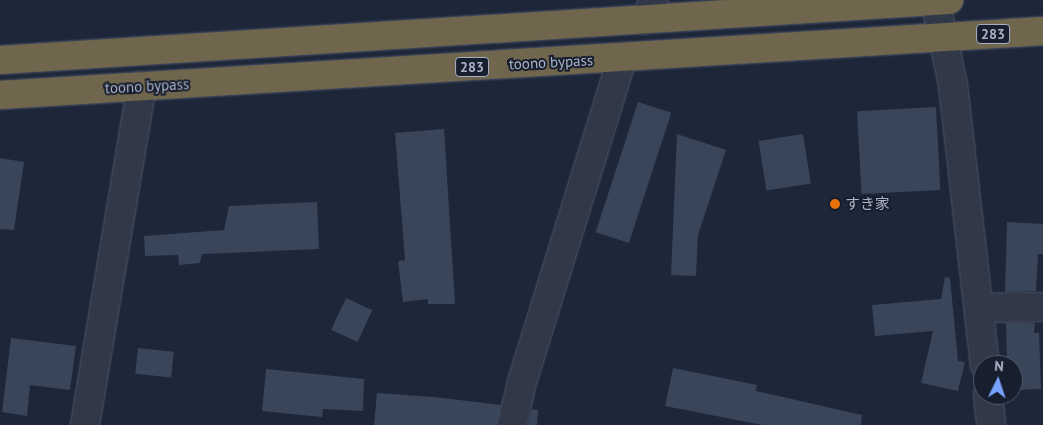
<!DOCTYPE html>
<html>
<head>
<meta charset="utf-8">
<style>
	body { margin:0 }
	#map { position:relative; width:1043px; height:425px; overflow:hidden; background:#1d2739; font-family:"PT Sans","Noto Sans JP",sans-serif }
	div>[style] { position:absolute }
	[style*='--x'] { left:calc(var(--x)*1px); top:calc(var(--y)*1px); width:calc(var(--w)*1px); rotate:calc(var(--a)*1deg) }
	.building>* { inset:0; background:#394559; transform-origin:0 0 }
	.roads { filter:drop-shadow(0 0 1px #4f5667) drop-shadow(0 0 1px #4f5667) }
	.minor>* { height:28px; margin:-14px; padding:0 14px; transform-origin:14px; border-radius:14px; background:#313949 }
	.highway>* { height:28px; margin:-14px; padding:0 14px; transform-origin:14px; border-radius:14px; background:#70654d }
	.dots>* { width:14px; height:14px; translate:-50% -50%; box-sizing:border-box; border:2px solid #171e2d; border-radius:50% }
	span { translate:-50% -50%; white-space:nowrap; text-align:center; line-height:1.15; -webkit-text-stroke:4px #171e2d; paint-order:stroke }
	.shield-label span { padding:1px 4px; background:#171e2d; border:1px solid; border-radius:4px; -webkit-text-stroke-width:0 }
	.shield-label { font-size:14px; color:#abb3c6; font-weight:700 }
	.street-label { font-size:15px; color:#abb3c6 }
	.poi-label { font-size:15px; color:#abb3c6 }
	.left { translate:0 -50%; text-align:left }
	.north { position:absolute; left:973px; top:355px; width:50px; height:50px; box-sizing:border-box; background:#171e2d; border:1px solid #525a6a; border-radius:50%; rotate:4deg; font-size:14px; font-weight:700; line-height:20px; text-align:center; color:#abb3c6 }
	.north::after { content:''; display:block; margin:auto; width:18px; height:22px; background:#77a2ff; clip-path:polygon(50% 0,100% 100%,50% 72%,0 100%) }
</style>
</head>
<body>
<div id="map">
	<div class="building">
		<i style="left:638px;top:102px;width:35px;height:137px;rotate:18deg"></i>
		<i style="left:936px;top:107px;width:83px;height:79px;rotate:87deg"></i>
		<i style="clip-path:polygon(444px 129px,455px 304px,428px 304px,428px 299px,403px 302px,398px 261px,405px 260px,395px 133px)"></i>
		<i style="clip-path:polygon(677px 134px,726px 150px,698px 235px,696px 276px,671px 275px)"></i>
		<i style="left:803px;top:134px;width:50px;height:45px;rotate:81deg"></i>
		<i style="clip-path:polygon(0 158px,24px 162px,14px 230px,0 229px)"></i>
		<i style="clip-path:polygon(317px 202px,319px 249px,202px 254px,200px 263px,179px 265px,178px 255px,145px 256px,144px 236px,224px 230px,229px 206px)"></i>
		<i style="clip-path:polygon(1007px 222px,1043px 224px,1043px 254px,1038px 254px,1036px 291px,1005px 292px)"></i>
		<i style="clip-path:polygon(945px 277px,950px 278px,958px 361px,965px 362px,958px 391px,921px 383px,933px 331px,875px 336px,872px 305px,941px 299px)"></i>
		<i style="left:346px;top:298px;width:29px;height:35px;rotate:25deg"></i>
		<i style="clip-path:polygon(1006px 323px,1035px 323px,1034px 333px,1039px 333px,1041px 389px,1013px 390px,1013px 365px,1007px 365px)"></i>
		<i style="clip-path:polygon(11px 338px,76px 346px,70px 390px,30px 385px,27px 416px,2px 412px)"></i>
		<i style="left:138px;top:348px;width:36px;height:26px;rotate:6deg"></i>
		<i style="clip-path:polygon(673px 368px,757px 385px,756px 391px,862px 415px,861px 425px,762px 425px,665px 406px)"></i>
		<i style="clip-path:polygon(266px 369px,364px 379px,363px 411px,323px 409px,322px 417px,262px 411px)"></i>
		<i style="clip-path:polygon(377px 393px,434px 397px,501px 405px,497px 425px,374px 425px)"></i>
		<i style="clip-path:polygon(532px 409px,538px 410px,537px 425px,528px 425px)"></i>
	</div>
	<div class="roads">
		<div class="minor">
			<i style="--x:935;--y:0;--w:87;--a:78"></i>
			<i style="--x:953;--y:85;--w:282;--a:83.5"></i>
			<i style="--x:645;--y:20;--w:22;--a:-66"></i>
			<i style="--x:980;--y:308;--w:63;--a:-0.9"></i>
			<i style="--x:988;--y:395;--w:30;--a:84"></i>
			<i style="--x:85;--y:425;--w:344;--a:-80.5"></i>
			<i style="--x:512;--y:425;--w:44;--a:-76.9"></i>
			<i style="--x:522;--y:382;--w:339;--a:-72.8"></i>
		</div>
		<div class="highway">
			<i style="--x:0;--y:60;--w:951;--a:-3.62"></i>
			<i style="--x:0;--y:95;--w:1045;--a:-3.51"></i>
		</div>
	</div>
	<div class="dots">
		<i style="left:835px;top:204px;background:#e8710a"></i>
	</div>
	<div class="shield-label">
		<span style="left:993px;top:34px">283</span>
		<span style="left:472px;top:67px">283</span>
	</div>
	<div class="street-label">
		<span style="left:551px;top:62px;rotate:-3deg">toono bypass</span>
		<span style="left:147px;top:86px;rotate:-3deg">toono bypass</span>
	</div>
	<div class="poi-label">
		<span class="left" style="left:845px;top:204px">すき家</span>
	</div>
	<div class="north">N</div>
</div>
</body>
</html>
